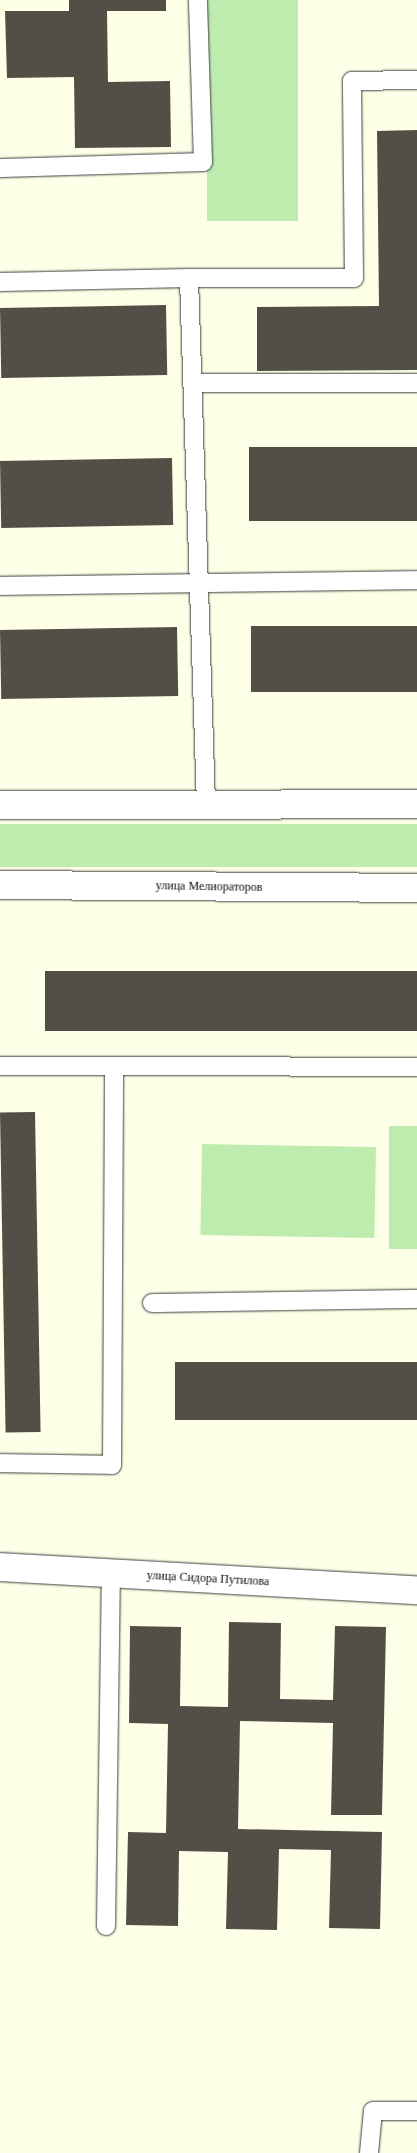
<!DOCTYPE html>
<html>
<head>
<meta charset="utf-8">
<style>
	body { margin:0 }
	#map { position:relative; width:417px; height:2153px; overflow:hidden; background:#fdffe7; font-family:Georgia,serif }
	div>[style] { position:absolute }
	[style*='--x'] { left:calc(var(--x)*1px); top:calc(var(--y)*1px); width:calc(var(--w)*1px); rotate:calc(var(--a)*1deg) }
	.green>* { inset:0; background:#beecae; transform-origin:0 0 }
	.building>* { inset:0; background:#544f46; transform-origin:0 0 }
	.roads { filter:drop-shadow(0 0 1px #3d3d3d) drop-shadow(0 0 1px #3d3d3d) }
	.service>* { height:18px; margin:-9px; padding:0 9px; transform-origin:9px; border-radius:9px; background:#fff }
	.minor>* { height:28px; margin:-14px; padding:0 14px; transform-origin:14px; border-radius:14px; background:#fff }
	.tertiary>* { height:28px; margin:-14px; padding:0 14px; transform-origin:14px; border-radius:14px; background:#fff }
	span { translate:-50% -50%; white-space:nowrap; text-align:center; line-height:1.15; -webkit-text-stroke:5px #fff; paint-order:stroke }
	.street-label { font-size:12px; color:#0a0a0a }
</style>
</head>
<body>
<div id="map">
	<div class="green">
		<i style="left:207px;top:0;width:91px;height:221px"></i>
		<i style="left:417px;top:824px;width:43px;height:417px;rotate:90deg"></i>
		<i style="left:389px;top:1126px;width:28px;height:123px"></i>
		<i style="left:202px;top:1144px;width:174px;height:91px;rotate:1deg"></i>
	</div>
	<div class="building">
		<i style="clip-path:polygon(69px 0,166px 0,166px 11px,107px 11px,108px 82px,170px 81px,171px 147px,75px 148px,74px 77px,7px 78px,5px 11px,69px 11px)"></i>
		<i style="clip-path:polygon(417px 130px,417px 370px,257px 371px,257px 307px,379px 306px,377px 131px)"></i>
		<i style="left:166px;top:305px;width:70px;height:166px;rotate:89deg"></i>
		<i style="left:417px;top:447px;width:74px;height:168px;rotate:90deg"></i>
		<i style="left:172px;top:458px;width:67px;height:172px;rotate:89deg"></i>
		<i style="left:417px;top:626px;width:66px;height:166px;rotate:90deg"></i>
		<i style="left:177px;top:627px;width:69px;height:177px;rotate:89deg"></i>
		<i style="left:417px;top:971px;width:60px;height:372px;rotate:90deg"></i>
		<i style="left:35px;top:1112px;width:320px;height:35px;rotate:89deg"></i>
		<i style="left:417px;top:1362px;width:58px;height:242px;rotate:90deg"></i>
		<i style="clip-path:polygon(229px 1622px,281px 1623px,280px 1699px,333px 1700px,335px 1626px,386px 1627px,382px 1815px,331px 1815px,333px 1723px,240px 1721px,238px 1829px,382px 1832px,380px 1929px,329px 1928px,331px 1850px,279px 1849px,277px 1930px,226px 1929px,228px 1852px,179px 1851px,178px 1926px,126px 1925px,128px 1832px,166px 1833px,168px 1724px,129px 1723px,130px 1626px,181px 1627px,180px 1706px,228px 1707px)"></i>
	</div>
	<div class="roads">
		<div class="service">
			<i style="--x:0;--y:168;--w:203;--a:-1.7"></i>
			<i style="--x:203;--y:162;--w:162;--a:-91.8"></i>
			<i style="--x:189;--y:278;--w:165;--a:0"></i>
			<i style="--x:354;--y:278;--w:197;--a:-90.6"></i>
			<i style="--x:352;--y:81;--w:65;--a:-0.9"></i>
			<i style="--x:0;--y:282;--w:189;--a:-1.2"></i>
			<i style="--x:189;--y:278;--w:526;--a:88.15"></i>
			<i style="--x:192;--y:383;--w:225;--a:0"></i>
			<i style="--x:0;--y:586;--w:417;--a:-0.8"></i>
			<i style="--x:0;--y:1066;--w:417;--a:0.1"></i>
			<i style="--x:152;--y:1303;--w:265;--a:-0.9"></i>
			<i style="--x:0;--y:1463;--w:112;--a:1"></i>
			<i style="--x:112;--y:1465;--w:399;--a:-89.7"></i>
			<i style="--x:106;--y:1926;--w:352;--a:-89.2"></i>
			<i style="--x:369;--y:2153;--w:42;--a:-84.6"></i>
			<i style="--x:373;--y:2111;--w:44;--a:0"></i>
		</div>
		<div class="minor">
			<i style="--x:0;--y:1567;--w:418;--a:3.2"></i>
		</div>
		<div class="tertiary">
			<i style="--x:0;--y:805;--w:417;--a:-0.1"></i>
			<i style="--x:0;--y:885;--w:417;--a:0.4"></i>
		</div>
	</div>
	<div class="street-label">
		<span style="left:209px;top:887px;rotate:1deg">улица Мелиораторов</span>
		<span style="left:208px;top:1579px;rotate:3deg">улица Сидора Путилова</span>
	</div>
</div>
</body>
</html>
